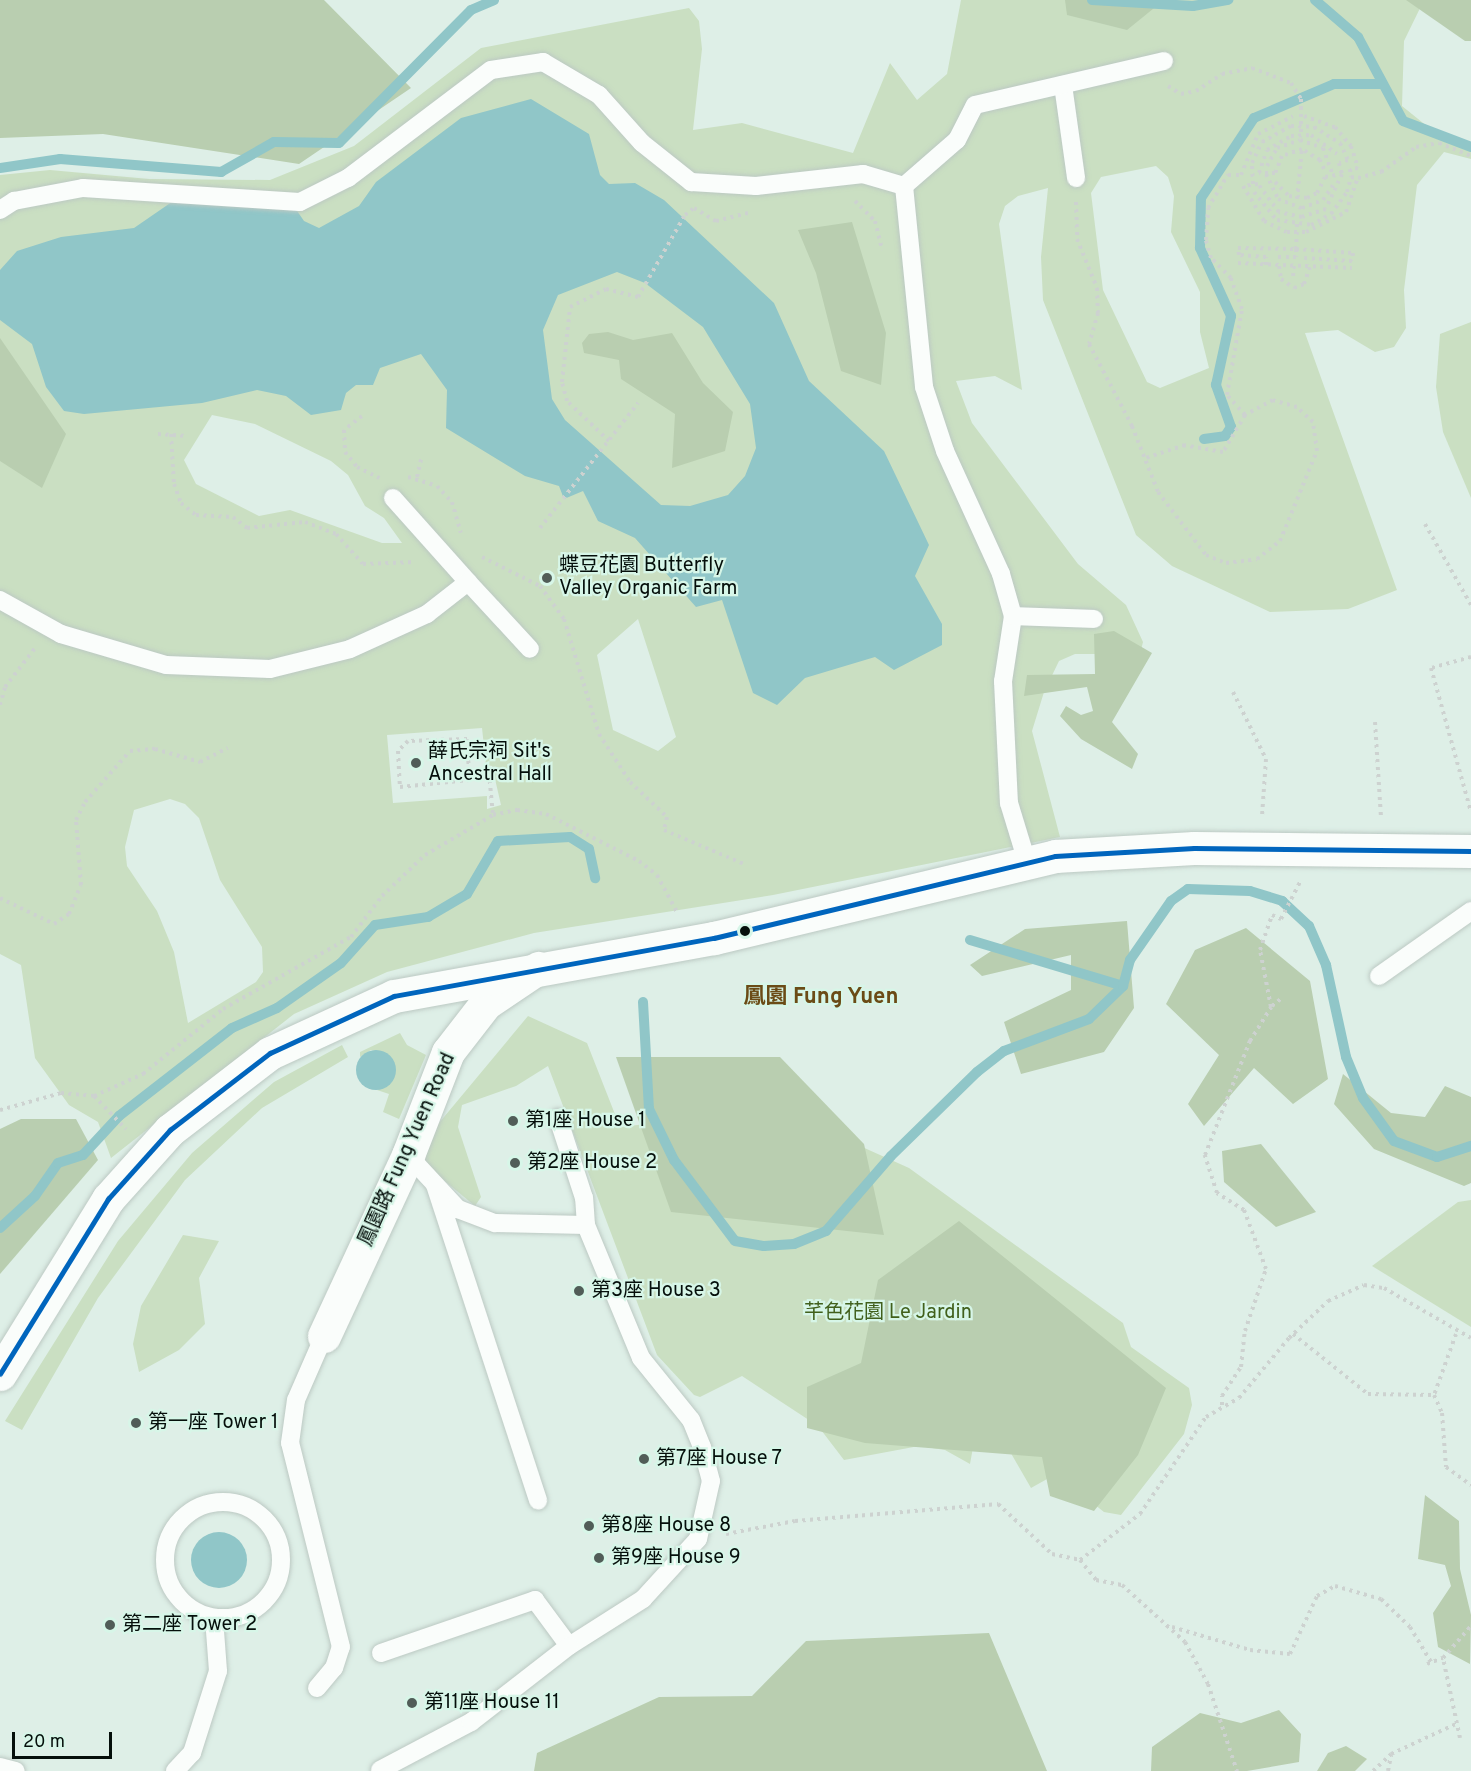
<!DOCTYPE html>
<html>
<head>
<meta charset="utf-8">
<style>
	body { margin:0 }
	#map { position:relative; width:1471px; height:1771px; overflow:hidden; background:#deefe7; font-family:Overpass,"Noto Sans TC",sans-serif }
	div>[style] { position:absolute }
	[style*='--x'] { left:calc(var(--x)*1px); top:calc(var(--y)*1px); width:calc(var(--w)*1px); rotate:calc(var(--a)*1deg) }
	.green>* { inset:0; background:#cadfc2 }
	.forest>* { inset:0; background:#b9ceb0 }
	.water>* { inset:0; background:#90c6c8 }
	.round { border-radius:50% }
	.stream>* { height:10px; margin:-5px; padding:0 5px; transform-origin:5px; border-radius:5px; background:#90c6c8 }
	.path>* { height:4px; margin-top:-2px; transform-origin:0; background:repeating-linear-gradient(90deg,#cdd2d0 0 3px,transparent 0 7.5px) }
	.roads { filter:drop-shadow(0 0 2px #bcc9c3) drop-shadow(0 0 2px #bcc9c3) }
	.lane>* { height:18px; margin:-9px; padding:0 9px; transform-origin:9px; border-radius:9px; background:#fafdfb }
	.lane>.ring { margin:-9px; padding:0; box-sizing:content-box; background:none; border:18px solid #fafdfb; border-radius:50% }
	.street>* { height:33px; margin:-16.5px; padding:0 16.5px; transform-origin:16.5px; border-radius:16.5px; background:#fafdfb }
	.secondary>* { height:33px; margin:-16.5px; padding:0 16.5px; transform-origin:16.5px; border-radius:16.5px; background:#fafdfb }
	.bus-1>* { height:4.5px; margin:-2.25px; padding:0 2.25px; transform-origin:2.25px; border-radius:2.25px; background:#0065bd }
	.dots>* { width:16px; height:16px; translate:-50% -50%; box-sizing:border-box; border:3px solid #d7f6e8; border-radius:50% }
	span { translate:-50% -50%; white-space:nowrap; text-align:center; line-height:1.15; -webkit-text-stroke:4.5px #d7f6e8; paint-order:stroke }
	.poi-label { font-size:20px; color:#050f0b }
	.left { translate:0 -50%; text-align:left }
	.street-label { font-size:20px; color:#050f0b }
	.park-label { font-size:20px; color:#41601c }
	.quarter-label { font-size:22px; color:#6b4b16; font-weight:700 }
	.scale { position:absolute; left:12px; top:1732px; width:100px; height:27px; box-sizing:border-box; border:3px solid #050f0b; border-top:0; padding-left:8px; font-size:18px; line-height:21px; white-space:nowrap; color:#050f0b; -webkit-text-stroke:4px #d7f6e8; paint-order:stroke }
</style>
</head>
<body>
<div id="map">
	<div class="green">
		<i style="clip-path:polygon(evenodd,961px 0,1424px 0,1404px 41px,1402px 106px,1428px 127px,1471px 143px,1471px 159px,1444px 152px,1417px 185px,1404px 290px,1406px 328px,1394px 347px,1375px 352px,1338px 330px,1305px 333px,1397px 590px,1348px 609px,1270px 612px,1172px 566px,1136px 535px,1043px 300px,1041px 257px,1048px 188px,1018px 196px,1005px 206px,999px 224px,1022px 390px,995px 376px,956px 381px,972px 423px,1078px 564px,1126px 605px,1143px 642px,1140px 654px,1075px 654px,1059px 661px,1044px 692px,1032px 731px,1060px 837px,773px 895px,534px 933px,387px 972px,294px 1014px,111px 1158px,98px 1122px,69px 1105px,35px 1058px,21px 965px,0 954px,0 175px,50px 170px,149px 179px,270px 180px,354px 146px,481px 48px,689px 8px,699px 21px,702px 49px,693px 130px,742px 123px,853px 153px,890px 63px,917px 100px,947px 74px,961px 0,1156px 166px,1168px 177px,1174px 196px,1171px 232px,1200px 292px,1200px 332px,1209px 368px,1160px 388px,1147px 382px,1103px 290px,1091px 193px,1101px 177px,1156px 166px,961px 0,212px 415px,255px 424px,331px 461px,348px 475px,365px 506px,384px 518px,402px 543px,382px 543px,290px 510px,259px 516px,196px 484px,184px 460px,212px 415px,961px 0,638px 619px,676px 737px,658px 751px,613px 730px,597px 655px,638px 619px,961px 0,482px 728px,486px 765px,492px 766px,501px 805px,487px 809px,487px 796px,393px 803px,387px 735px,482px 728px,961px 0,170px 799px,185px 804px,199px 818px,220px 880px,262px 947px,263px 972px,256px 982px,188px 1023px,174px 952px,157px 911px,127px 866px,125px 847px,134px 810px,170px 799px)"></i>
		<i style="clip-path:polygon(1471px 322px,1471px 498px,1443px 432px,1436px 387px,1440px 334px)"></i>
		<i style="clip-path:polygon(528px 1016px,587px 1043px,620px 1127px,663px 1122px,860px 1146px,909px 1168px,1123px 1323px,1131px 1347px,1189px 1388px,1192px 1405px,1184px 1434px,1121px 1515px,1104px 1512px,1056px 1474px,1031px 1488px,1001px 1436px,974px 1442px,970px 1464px,945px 1450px,919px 1446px,844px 1460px,818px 1426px,742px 1376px,700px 1397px,694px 1395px,657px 1355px,548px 1066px,516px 1086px,462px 1105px,458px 1127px,481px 1197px,475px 1206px,423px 1163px,439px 1123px)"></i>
		<i style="clip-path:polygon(400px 1033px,407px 1045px,426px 1055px,399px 1119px,383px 1112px,389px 1094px,377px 1090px,383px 1088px,389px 1055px,371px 1050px,360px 1057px,360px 1052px)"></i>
		<i style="clip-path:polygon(342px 1045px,348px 1057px,262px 1108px,185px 1180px,98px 1298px,22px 1430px,5px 1421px,118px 1241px,192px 1153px,274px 1082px)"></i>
		<i style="clip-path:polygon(1471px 1200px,1471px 1327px,1372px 1266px,1458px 1202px)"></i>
		<i style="clip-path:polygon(183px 1235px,219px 1241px,199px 1278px,205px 1324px,179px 1350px,139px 1372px,133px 1344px,141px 1306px)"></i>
	</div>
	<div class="forest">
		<i style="clip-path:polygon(0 0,324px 0,411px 88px,299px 164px,103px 134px,0 138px)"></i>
		<i style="clip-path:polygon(1065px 0,1164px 0,1127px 30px,1067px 15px)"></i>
		<i style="clip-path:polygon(1406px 0,1471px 0,1471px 41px,1465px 41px)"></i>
		<i style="clip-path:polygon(852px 222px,886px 333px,881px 385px,841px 371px,816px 273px,798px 230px)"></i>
		<i style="clip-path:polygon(608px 332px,633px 340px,672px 333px,703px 383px,733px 412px,725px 451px,672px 468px,675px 414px,621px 379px,619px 360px,584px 353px,582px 343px,589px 334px)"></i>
		<i style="clip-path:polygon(0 338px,66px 434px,42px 488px,0 461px)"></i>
		<i style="clip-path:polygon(1114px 631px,1152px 653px,1112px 722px,1138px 754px,1132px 769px,1081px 739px,1060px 716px,1066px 706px,1081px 715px,1093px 711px,1087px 687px,1024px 696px,1027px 675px,1095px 674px,1094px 634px)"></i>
		<i style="clip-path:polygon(1127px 921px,1134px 1008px,1104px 1052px,1021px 1074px,1004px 1022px,1071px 990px,1071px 955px,982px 976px,970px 965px,1025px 929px)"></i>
		<i style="clip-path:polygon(1246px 928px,1310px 981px,1328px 1079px,1293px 1104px,1254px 1068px,1204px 1126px,1188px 1104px,1219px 1055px,1166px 1004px,1195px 950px)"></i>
		<i style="clip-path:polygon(616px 1057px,780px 1057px,864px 1144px,884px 1235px,671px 1212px)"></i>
		<i style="clip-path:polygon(1343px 1074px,1391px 1113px,1425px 1117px,1445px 1086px,1471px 1097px,1471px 1183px,1464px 1186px,1374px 1149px,1334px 1104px)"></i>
		<i style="clip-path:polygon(21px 1119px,76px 1119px,98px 1160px,0 1274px,0 1129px)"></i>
		<i style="clip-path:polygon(1261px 1144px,1316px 1212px,1276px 1227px,1224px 1182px,1222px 1151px)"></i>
		<i style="clip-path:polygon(959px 1221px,1166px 1388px,1138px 1455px,1094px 1511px,1050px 1496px,1042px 1457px,865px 1443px,807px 1428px,807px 1387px,861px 1363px,878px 1280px)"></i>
		<i style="clip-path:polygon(1425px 1495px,1459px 1521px,1460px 1569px,1471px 1615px,1470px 1664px,1438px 1647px,1433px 1613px,1451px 1586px,1445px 1565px,1418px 1559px)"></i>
		<i style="clip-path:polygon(989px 1633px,1047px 1771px,534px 1771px,537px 1753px,659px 1697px,752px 1696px,806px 1641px)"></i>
		<i style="clip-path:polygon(1279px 1710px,1301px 1734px,1299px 1762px,1247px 1771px,1151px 1771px,1152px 1747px,1200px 1713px,1241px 1723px)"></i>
		<i style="clip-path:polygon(1346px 1746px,1367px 1759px,1355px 1771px,1317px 1771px,1328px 1753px)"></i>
	</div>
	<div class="water">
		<i style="clip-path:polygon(evenodd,531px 99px,589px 134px,600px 175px,609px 184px,635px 183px,664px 200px,774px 303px,809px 381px,884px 451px,929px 545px,915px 576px,942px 624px,942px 645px,894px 670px,875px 657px,805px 678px,777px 705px,753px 693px,722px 600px,696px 607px,635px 538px,598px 521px,583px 491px,564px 499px,559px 486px,525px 476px,446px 428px,447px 390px,421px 354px,380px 368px,373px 385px,356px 385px,346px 393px,341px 410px,311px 415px,286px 396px,257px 390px,202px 403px,84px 414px,64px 411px,46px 387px,32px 344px,0 320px,0 270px,17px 251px,61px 237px,134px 228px,179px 197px,293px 205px,304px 221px,319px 228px,359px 206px,376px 182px,461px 118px,531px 99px,617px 272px,645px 283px,703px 327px,750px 404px,756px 448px,745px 476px,728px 495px,690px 506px,661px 505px,565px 420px,552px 399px,543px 330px,558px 295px,617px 272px)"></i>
		<i class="round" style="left:356px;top:1050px;width:40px;height:40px"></i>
		<i class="round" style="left:191px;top:1532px;width:56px;height:56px"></i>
	</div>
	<div class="stream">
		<i style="--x:1092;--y:0;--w:101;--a:3.4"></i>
		<i style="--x:1193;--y:6;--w:36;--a:-10"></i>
		<i style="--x:1315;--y:0;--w:57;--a:40.7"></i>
		<i style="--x:1358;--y:37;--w:95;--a:61.8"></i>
		<i style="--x:1403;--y:121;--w:73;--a:20.9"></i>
		<i style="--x:0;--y:168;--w:61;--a:-8.5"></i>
		<i style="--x:60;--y:159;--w:162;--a:4.6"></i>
		<i style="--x:221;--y:172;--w:61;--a:-29.5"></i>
		<i style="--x:274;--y:142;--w:65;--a:0.9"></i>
		<i style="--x:339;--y:143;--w:187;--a:-45.2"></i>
		<i style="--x:471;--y:10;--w:25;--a:-23"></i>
		<i style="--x:1204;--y:439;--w:21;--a:-8"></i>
		<i style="--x:1225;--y:436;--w:11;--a:-56"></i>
		<i style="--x:1231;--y:427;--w:45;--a:-109.7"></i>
		<i style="--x:1216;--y:385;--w:71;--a:-77.7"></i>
		<i style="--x:1231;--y:316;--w:75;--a:-114.5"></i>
		<i style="--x:1200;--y:248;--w:50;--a:-88.9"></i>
		<i style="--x:1201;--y:198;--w:96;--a:-56.5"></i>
		<i style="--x:1254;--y:118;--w:87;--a:-23"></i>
		<i style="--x:1334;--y:84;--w:46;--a:0"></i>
		<i style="--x:970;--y:940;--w:160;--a:16.7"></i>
		<i style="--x:643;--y:1002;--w:107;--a:86.8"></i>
		<i style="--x:649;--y:1109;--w:57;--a:63.9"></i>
		<i style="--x:674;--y:1160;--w:101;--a:53"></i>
		<i style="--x:735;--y:1241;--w:29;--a:10"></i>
		<i style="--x:764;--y:1246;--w:30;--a:-4"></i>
		<i style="--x:794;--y:1244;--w:35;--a:-22"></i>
		<i style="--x:826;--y:1231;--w:99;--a:-49.1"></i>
		<i style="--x:891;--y:1156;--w:120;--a:-44.3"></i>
		<i style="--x:977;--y:1072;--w:34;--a:-38"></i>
		<i style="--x:1004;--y:1051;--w:91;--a:-20.6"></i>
		<i style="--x:1089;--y:1019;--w:47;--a:-44.1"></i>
		<i style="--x:1123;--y:986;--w:27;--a:-75"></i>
		<i style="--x:1130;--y:960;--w:72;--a:-55.2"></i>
		<i style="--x:1171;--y:901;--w:21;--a:-35"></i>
		<i style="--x:1188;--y:889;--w:62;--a:1.8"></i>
		<i style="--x:1250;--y:891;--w:34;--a:17"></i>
		<i style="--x:1282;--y:901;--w:37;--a:43"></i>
		<i style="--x:1309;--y:926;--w:43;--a:66.4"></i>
		<i style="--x:1326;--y:965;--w:94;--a:77.7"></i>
		<i style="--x:1346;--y:1057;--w:44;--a:67.5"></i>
		<i style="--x:1363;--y:1098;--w:53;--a:54.2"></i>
		<i style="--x:1394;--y:1141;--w:46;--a:20.4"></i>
		<i style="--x:1437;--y:1157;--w:36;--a:-18"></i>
		<i style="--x:0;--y:1228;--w:47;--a:-42.4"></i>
		<i style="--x:35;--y:1196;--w:40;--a:-55.1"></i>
		<i style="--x:58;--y:1163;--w:26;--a:-18"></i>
		<i style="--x:83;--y:1155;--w:53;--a:-47.3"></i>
		<i style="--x:119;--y:1116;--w:143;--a:-37.9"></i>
		<i style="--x:232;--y:1028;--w:49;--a:-24"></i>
		<i style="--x:277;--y:1008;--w:78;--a:-35.1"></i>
		<i style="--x:341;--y:963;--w:51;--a:-48.2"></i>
		<i style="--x:375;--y:925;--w:54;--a:-8.6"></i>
		<i style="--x:428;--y:917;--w:45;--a:-30.5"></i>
		<i style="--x:467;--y:894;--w:61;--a:-59.7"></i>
		<i style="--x:498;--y:841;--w:72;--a:-3.2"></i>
		<i style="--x:570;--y:837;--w:22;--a:32"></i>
		<i style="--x:589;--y:849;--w:30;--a:78"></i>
	</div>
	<div class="path">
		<i style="--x:1168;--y:86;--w:15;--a:32"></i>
		<i style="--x:1181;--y:94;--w:15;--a:-11"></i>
		<i style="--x:1196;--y:91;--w:31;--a:-33"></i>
		<i style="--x:1222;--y:74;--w:31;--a:-11"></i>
		<i style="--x:1252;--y:68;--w:42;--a:21"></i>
		<i style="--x:1291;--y:83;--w:19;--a:58"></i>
		<i style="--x:1301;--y:99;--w:35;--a:90"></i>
		<i style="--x:1304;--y:116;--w:33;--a:20"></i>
		<i style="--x:1335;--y:127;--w:25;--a:50"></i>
		<i style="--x:1351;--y:146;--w:23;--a:72"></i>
		<i style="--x:1358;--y:168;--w:8;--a:173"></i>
		<i style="--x:1350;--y:169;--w:8;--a:83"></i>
		<i style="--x:1267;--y:166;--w:21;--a:-61"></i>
		<i style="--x:1277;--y:148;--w:24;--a:-19"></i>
		<i style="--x:1300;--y:140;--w:24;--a:19"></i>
		<i style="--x:1323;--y:148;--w:30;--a:70"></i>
		<i style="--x:1324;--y:169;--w:10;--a:-114"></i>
		<i style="--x:1320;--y:160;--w:21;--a:-149"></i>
		<i style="--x:1302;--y:149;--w:21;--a:161"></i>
		<i style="--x:1282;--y:156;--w:18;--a:112"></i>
		<i style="--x:1275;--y:173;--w:16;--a:180"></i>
		<i style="--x:1259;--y:173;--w:24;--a:-71"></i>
		<i style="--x:1267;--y:150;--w:28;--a:-30"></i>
		<i style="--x:1291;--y:136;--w:20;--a:-3"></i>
		<i style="--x:1311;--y:135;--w:32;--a:36"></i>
		<i style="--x:1266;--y:174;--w:28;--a:64"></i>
		<i style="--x:1278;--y:199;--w:26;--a:21"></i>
		<i style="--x:1302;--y:208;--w:22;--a:-21"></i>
		<i style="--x:1323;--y:200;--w:18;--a:-56"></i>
		<i style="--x:1275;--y:182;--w:20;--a:45"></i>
		<i style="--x:1289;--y:196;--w:18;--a:6"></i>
		<i style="--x:1307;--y:198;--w:11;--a:-27"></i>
		<i style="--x:1317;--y:193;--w:18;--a:-63"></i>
		<i style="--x:1325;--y:177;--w:17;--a:-10"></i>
		<i style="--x:1342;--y:174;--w:38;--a:115"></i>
		<i style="--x:1326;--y:209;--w:25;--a:162"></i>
		<i style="--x:1302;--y:217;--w:24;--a:-168"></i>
		<i style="--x:1279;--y:212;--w:35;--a:-127"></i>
		<i style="--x:1258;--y:184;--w:15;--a:172"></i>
		<i style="--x:1243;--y:186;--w:41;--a:59"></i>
		<i style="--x:1264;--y:221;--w:25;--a:26"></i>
		<i style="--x:1287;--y:232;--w:19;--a:0"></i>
		<i style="--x:1306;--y:232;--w:45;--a:-26.6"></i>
		<i style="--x:1346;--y:212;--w:36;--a:-71"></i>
		<i style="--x:1358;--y:178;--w:24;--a:-15"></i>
		<i style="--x:1381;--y:172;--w:43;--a:-35.5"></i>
		<i style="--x:1416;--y:147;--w:23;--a:-10"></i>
		<i style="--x:1439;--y:143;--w:35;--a:22"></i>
		<i style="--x:1253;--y:184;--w:21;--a:-93"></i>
		<i style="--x:1252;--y:163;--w:23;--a:-65"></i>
		<i style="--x:1262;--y:142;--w:33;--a:-29"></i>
		<i style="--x:1291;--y:126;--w:23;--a:2"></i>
		<i style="--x:1314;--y:127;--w:31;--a:32"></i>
		<i style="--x:1340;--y:143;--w:19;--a:65"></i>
		<i style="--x:1348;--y:160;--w:9;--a:162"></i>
		<i style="--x:1339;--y:163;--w:11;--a:75"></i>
		<i style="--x:1254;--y:192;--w:36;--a:51"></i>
		<i style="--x:1277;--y:220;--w:34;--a:8"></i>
		<i style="--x:1311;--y:225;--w:23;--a:-29"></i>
		<i style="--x:1331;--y:214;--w:27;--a:-54"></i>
		<i style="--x:1347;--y:192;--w:16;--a:-75"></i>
		<i style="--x:1351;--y:177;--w:7;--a:8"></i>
		<i style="--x:1297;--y:199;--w:50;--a:-84.3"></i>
		<i style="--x:855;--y:201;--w:28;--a:45"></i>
		<i style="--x:875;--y:221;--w:30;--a:76"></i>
		<i style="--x:1076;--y:202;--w:37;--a:88"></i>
		<i style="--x:1077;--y:239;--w:53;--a:67.8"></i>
		<i style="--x:1097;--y:288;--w:25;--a:88"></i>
		<i style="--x:1098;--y:313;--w:32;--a:106"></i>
		<i style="--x:1089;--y:344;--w:93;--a:62.3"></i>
		<i style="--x:1132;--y:426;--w:71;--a:68.5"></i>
		<i style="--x:1158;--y:492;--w:79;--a:52.7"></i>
		<i style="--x:1206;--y:555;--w:22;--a:22"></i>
		<i style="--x:1226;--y:563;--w:31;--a:-7"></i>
		<i style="--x:1257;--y:559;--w:29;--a:-38"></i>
		<i style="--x:1280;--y:541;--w:97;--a:-67.7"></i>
		<i style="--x:1317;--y:451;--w:29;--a:-98"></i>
		<i style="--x:1313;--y:422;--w:22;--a:-137"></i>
		<i style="--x:1297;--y:407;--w:25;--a:-164"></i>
		<i style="--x:1273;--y:400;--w:32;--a:152"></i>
		<i style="--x:1245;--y:415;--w:43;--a:120.7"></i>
		<i style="--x:1223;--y:452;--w:39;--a:-170"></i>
		<i style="--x:1185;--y:445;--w:41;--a:161.6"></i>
		<i style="--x:1297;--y:224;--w:25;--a:92"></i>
		<i style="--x:1296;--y:249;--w:57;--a:4"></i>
		<i style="--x:1353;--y:253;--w:8;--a:97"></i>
		<i style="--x:1352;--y:261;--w:48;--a:-176.4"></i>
		<i style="--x:1238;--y:263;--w:114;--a:2.5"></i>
		<i style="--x:1266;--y:265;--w:8;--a:-90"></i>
		<i style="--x:1266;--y:257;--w:27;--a:-176"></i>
		<i style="--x:1239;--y:255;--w:7;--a:-98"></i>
		<i style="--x:1238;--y:248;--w:58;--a:1"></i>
		<i style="--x:1296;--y:249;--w:8;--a:90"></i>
		<i style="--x:1296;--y:257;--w:22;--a:180"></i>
		<i style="--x:1279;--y:266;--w:13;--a:81"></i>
		<i style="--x:1281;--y:279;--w:16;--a:35"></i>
		<i style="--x:1294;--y:288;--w:11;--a:-22"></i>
		<i style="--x:1304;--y:284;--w:18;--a:-71"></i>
		<i style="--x:1293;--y:276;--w:10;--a:-84"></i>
		<i style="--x:1245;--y:415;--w:27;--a:-132"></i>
		<i style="--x:1227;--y:395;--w:87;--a:-80.1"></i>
		<i style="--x:1242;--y:309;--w:33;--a:-110"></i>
		<i style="--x:1231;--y:278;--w:28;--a:-135"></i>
		<i style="--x:1211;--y:258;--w:19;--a:-106"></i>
		<i style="--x:1206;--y:240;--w:32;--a:-86"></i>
		<i style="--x:1208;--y:208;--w:39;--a:-59"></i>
		<i style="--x:1228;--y:175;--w:13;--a:0"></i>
		<i style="--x:1241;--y:175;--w:44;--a:-67.5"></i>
		<i style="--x:1258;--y:134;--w:39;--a:-27"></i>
		<i style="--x:362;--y:416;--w:23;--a:142"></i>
		<i style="--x:344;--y:430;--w:22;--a:87"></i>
		<i style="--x:345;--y:452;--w:19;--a:51"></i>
		<i style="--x:357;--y:467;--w:25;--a:26"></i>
		<i style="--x:158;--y:434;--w:29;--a:4"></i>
		<i style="--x:171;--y:434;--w:50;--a:86.6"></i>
		<i style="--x:174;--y:484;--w:20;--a:70"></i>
		<i style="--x:181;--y:503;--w:19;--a:39"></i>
		<i style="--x:196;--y:515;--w:37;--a:3"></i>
		<i style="--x:233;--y:517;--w:18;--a:38"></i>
		<i style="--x:247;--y:528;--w:58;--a:-5.9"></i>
		<i style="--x:305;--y:522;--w:33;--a:21"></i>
		<i style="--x:336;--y:534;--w:40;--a:48"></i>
		<i style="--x:363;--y:564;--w:52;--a:-2.2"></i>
		<i style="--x:609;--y:441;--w:58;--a:-136.4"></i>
		<i style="--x:567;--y:401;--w:20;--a:-105"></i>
		<i style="--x:562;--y:382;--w:75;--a:-83.9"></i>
		<i style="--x:570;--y:307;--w:40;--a:-26.6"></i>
		<i style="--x:606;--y:289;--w:33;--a:14"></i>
		<i style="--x:638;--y:297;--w:95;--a:-60.2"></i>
		<i style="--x:685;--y:215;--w:11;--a:-38"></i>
		<i style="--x:694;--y:208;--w:26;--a:31"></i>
		<i style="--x:716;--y:221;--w:33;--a:-14"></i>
		<i style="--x:408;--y:477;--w:30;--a:17"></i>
		<i style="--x:437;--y:486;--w:22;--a:47"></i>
		<i style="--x:452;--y:502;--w:32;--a:74"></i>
		<i style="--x:417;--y:477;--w:22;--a:-77"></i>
		<i style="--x:1425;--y:524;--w:93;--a:60.4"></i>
		<i style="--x:540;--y:528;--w:159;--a:-51.9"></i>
		<i style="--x:482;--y:557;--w:65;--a:26.6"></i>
		<i style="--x:540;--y:586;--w:41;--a:54"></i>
		<i style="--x:564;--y:619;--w:120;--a:73.1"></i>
		<i style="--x:599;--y:734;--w:57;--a:57.1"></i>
		<i style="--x:630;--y:782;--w:51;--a:43.4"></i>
		<i style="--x:667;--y:817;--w:13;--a:103"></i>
		<i style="--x:664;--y:830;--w:87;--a:23"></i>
		<i style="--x:1471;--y:657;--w:41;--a:164.6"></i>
		<i style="--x:1431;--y:668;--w:149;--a:74.5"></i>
		<i style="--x:1233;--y:692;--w:75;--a:63.8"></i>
		<i style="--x:1266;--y:759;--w:57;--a:94"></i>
		<i style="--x:0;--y:705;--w:19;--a:-74"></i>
		<i style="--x:5;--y:687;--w:49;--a:-52.4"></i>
		<i style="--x:1375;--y:722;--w:95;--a:86.4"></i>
		<i style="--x:469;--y:771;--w:32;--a:-94"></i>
		<i style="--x:467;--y:739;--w:59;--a:178.1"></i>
		<i style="--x:408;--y:741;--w:14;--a:135"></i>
		<i style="--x:398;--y:751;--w:36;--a:87"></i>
		<i style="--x:400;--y:787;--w:69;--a:-5.8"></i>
		<i style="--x:469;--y:780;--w:9;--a:-90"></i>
		<i style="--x:469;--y:771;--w:20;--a:6"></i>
		<i style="--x:489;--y:773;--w:42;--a:84.6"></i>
		<i style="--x:0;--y:898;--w:60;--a:25.7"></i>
		<i style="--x:54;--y:924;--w:18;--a:-34"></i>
		<i style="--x:69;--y:914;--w:31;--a:-68"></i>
		<i style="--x:81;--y:885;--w:65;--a:-94.4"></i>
		<i style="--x:76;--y:820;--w:20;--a:-63"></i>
		<i style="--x:85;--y:802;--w:68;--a:-48.6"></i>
		<i style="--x:130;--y:751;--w:25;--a:-5"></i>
		<i style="--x:155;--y:749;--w:47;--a:16.1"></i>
		<i style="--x:200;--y:762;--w:31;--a:-27"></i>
		<i style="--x:1272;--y:1006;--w:13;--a:-39"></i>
		<i style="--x:94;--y:1096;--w:54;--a:-24.2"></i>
		<i style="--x:143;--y:1074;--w:103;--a:-39.1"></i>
		<i style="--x:223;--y:1009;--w:147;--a:-29.4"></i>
		<i style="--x:351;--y:937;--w:51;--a:-52.9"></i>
		<i style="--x:382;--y:896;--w:59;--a:-43.6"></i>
		<i style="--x:425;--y:855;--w:79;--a:-30.5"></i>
		<i style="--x:493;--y:815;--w:25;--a:-12"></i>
		<i style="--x:517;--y:810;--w:29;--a:8"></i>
		<i style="--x:546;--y:814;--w:104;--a:26.8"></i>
		<i style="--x:639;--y:861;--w:23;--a:38"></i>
		<i style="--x:657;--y:875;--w:42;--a:61.6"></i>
		<i style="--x:0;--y:1110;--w:63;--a:-15.6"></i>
		<i style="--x:61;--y:1093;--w:33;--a:5"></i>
		<i style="--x:94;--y:1096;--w:46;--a:45.9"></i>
		<i style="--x:1293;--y:1334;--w:96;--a:38.7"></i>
		<i style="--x:1368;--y:1394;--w:66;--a:0.9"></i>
		<i style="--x:1456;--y:1334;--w:65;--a:109.8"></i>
		<i style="--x:1434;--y:1395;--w:20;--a:66"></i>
		<i style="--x:1442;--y:1413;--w:54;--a:85.8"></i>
		<i style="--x:1446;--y:1467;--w:31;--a:36"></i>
		<i style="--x:1222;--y:1405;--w:9;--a:-90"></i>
		<i style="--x:1222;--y:1396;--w:35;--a:-57"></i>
		<i style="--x:1241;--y:1367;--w:36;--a:-84"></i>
		<i style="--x:1245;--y:1331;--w:65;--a:-71.3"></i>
		<i style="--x:1266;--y:1269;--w:63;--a:-110.4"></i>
		<i style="--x:1244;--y:1210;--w:32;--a:-148"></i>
		<i style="--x:1217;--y:1193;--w:40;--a:-108"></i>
		<i style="--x:1205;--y:1155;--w:123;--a:-68.5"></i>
		<i style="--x:1250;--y:1041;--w:40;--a:-58"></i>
		<i style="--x:1271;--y:1007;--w:58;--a:-100.9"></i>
		<i style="--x:1260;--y:950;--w:37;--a:-71"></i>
		<i style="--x:1272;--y:915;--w:10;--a:24"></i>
		<i style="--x:1281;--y:919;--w:42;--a:-62.8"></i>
		<i style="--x:726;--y:1534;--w:70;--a:-10.7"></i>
		<i style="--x:795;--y:1521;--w:204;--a:-4.8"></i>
		<i style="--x:998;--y:1504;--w:74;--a:42.8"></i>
		<i style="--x:1052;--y:1554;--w:29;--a:12"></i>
		<i style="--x:1080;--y:1560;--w:26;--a:51"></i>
		<i style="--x:1096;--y:1580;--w:26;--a:11"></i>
		<i style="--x:1122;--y:1585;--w:85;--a:42.1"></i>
		<i style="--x:1185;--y:1642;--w:48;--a:61.3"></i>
		<i style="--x:1208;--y:1684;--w:92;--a:71.6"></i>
		<i style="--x:1080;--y:1560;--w:76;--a:-37.5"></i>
		<i style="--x:1140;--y:1514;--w:117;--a:-55.8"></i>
		<i style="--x:1206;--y:1417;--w:38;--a:-30"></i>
		<i style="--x:1239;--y:1398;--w:78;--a:-50.2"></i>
		<i style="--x:1289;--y:1338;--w:54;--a:-43.5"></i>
		<i style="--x:1328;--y:1301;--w:39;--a:-24"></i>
		<i style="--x:1364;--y:1285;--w:20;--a:9"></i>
		<i style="--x:1384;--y:1288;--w:100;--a:29.9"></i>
		<i style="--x:1172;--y:1627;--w:81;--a:16.4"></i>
		<i style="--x:1250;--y:1650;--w:40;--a:5.7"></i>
		<i style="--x:1290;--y:1654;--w:64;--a:-65"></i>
		<i style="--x:1317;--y:1596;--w:21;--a:-29"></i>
		<i style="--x:1335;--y:1586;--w:48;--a:15.8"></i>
		<i style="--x:1381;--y:1599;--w:40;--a:44"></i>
		<i style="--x:1410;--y:1627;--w:41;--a:59"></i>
		<i style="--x:1427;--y:1664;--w:17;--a:-21"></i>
		<i style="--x:1460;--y:1738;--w:82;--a:-102"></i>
		<i style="--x:1443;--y:1658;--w:43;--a:-48.8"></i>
		<i style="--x:1373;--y:1771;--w:25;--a:-43"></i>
		<i style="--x:1391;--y:1754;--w:72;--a:-24.8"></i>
		<i style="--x:1388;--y:1771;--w:16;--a:-79"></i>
	</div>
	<div class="roads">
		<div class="lane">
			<i style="--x:1063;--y:85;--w:94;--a:82"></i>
			<i style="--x:904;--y:186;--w:70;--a:-41"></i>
			<i style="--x:957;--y:140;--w:39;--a:-63"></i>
			<i style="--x:975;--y:105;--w:194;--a:-13.1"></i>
			<i style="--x:0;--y:210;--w:17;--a:-33"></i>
			<i style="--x:14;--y:201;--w:70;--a:-10.7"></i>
			<i style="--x:83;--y:188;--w:217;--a:3.7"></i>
			<i style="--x:300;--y:202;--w:54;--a:-26.6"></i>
			<i style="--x:348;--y:178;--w:179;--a:-37.1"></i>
			<i style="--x:491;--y:70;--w:53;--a:-8.7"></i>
			<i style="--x:543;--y:62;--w:65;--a:30.5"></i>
			<i style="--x:599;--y:95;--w:64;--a:48.1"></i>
			<i style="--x:642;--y:143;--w:63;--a:38.5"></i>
			<i style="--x:691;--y:182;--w:65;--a:3.5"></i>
			<i style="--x:756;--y:186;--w:108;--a:-6.4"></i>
			<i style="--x:863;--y:174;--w:43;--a:16.3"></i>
			<i style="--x:904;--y:186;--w:202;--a:84.3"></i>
			<i style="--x:924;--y:387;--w:67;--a:71.8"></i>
			<i style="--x:945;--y:451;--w:135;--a:65.5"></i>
			<i style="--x:1001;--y:574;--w:44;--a:74.1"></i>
			<i style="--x:1013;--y:616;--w:66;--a:98.7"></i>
			<i style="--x:1003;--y:681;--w:122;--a:87.2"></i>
			<i style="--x:1009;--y:803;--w:62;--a:73"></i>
			<i style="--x:393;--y:498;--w:113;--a:48.2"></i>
			<i style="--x:0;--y:600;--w:70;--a:29.1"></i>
			<i style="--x:61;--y:634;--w:109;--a:16.4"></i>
			<i style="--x:166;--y:665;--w:104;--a:2.2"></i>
			<i style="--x:270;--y:669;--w:82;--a:-14"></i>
			<i style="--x:350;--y:649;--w:85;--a:-24.4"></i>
			<i style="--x:427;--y:614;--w:52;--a:-38"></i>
			<i style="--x:468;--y:582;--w:91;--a:47.2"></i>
			<i style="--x:1013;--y:616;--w:81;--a:2.1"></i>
			<i style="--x:1379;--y:976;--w:113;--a:-35.2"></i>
			<i style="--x:408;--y:1155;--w:74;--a:47.2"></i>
			<i style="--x:458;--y:1209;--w:40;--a:21"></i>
			<i style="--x:495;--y:1223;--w:91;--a:1.3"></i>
			<i style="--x:435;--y:1185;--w:332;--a:71.9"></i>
			<i class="ring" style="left:165px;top:1502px;width:98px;height:98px"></i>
			<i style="--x:381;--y:1653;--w:163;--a:-19"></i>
			<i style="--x:535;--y:1600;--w:57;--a:53.5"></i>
			<i style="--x:569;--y:1646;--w:88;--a:-32.4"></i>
			<i style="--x:643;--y:1599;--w:81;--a:-47.5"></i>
			<i style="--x:698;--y:1539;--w:59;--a:-77.4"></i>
			<i style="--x:711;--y:1481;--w:35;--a:-105"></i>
			<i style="--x:702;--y:1447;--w:29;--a:-112"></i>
			<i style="--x:691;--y:1420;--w:80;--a:-128.9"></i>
			<i style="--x:641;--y:1358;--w:144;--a:-112.5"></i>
			<i style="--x:586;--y:1225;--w:27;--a:-94"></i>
			<i style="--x:584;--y:1198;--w:84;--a:-108"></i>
			<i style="--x:317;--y:1688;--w:26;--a:-50"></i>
			<i style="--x:334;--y:1668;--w:22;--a:-72"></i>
			<i style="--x:341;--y:1647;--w:210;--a:-104"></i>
			<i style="--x:290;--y:1443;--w:43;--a:-82.1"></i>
			<i style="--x:296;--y:1400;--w:70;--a:-66.4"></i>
			<i style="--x:0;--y:1767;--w:16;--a:14"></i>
			<i style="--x:380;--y:1770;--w:103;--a:-27.8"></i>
			<i style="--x:471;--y:1722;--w:124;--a:-37.8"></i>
			<i style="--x:175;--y:1771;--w:25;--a:-47"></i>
			<i style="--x:192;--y:1753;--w:86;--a:-72.4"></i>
			<i style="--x:218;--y:1671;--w:53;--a:-94.3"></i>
		</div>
		<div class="street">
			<i style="--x:324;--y:1336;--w:200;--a:-65.1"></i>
			<i style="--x:408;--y:1155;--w:110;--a:-68.8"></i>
			<i style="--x:448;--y:1052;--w:62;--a:-52.2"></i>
			<i style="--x:486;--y:1003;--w:63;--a:-33.9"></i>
		</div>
		<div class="secondary">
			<i style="--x:0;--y:1374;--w:206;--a:-58.3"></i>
			<i style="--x:108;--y:1199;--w:93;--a:-48.1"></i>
			<i style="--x:170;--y:1130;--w:126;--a:-37.6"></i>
			<i style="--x:270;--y:1053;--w:136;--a:-24.7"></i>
			<i style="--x:394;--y:996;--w:325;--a:-10.3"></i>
			<i style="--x:714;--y:938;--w:351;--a:-13.5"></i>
			<i style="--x:1055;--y:856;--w:139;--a:-3.3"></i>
			<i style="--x:1194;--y:848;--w:277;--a:0.6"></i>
		</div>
	</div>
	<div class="bus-1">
		<i style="--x:0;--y:1374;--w:206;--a:-58.3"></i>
		<i style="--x:108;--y:1199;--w:93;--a:-48.1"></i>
		<i style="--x:170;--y:1130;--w:126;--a:-37.6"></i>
		<i style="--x:270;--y:1053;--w:136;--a:-24.7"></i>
		<i style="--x:394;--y:996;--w:325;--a:-10.3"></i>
		<i style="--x:714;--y:938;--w:351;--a:-13.5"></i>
		<i style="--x:1055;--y:856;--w:139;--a:-3.3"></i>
		<i style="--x:1194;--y:848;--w:277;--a:0.6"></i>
	</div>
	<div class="dots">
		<i style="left:547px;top:578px;background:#515d58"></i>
		<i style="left:416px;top:763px;background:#515d58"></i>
		<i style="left:745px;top:931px;background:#050f0b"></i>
		<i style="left:513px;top:1121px;background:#515d58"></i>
		<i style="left:515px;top:1163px;background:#515d58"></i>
		<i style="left:579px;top:1291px;background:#515d58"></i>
		<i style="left:136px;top:1423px;background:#515d58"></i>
		<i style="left:644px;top:1459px;background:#515d58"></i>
		<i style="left:589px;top:1526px;background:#515d58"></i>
		<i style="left:599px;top:1558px;background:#515d58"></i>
		<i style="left:110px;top:1625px;background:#515d58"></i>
		<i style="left:412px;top:1703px;background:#515d58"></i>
	</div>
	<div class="poi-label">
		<span class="left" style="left:559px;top:578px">蝶豆花園 Butterfly<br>Valley Organic Farm</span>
		<span class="left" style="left:428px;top:764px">薛氏宗祠 Sit's<br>Ancestral Hall</span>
		<span class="left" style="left:525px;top:1121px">第1座 House 1</span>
		<span class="left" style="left:527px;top:1163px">第2座 House 2</span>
		<span class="left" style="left:591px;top:1291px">第3座 House 3</span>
		<span class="left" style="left:148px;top:1423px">第一座 Tower 1</span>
		<span class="left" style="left:656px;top:1459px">第7座 House 7</span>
		<span class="left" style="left:601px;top:1526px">第8座 House 8</span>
		<span class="left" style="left:611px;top:1558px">第9座 House 9</span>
		<span class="left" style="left:122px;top:1625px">第二座 Tower 2</span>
		<span class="left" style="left:424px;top:1703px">第11座 House 11</span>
	</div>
	<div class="street-label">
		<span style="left:408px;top:1150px;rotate:-66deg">鳳園路 Fung Yuen Road</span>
	</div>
	<div class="park-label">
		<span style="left:888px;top:1313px">芊色花園 Le Jardin</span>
	</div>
	<div class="quarter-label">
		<span style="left:821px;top:998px">鳳園 Fung Yuen</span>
	</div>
	<div class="scale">20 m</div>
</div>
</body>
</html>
